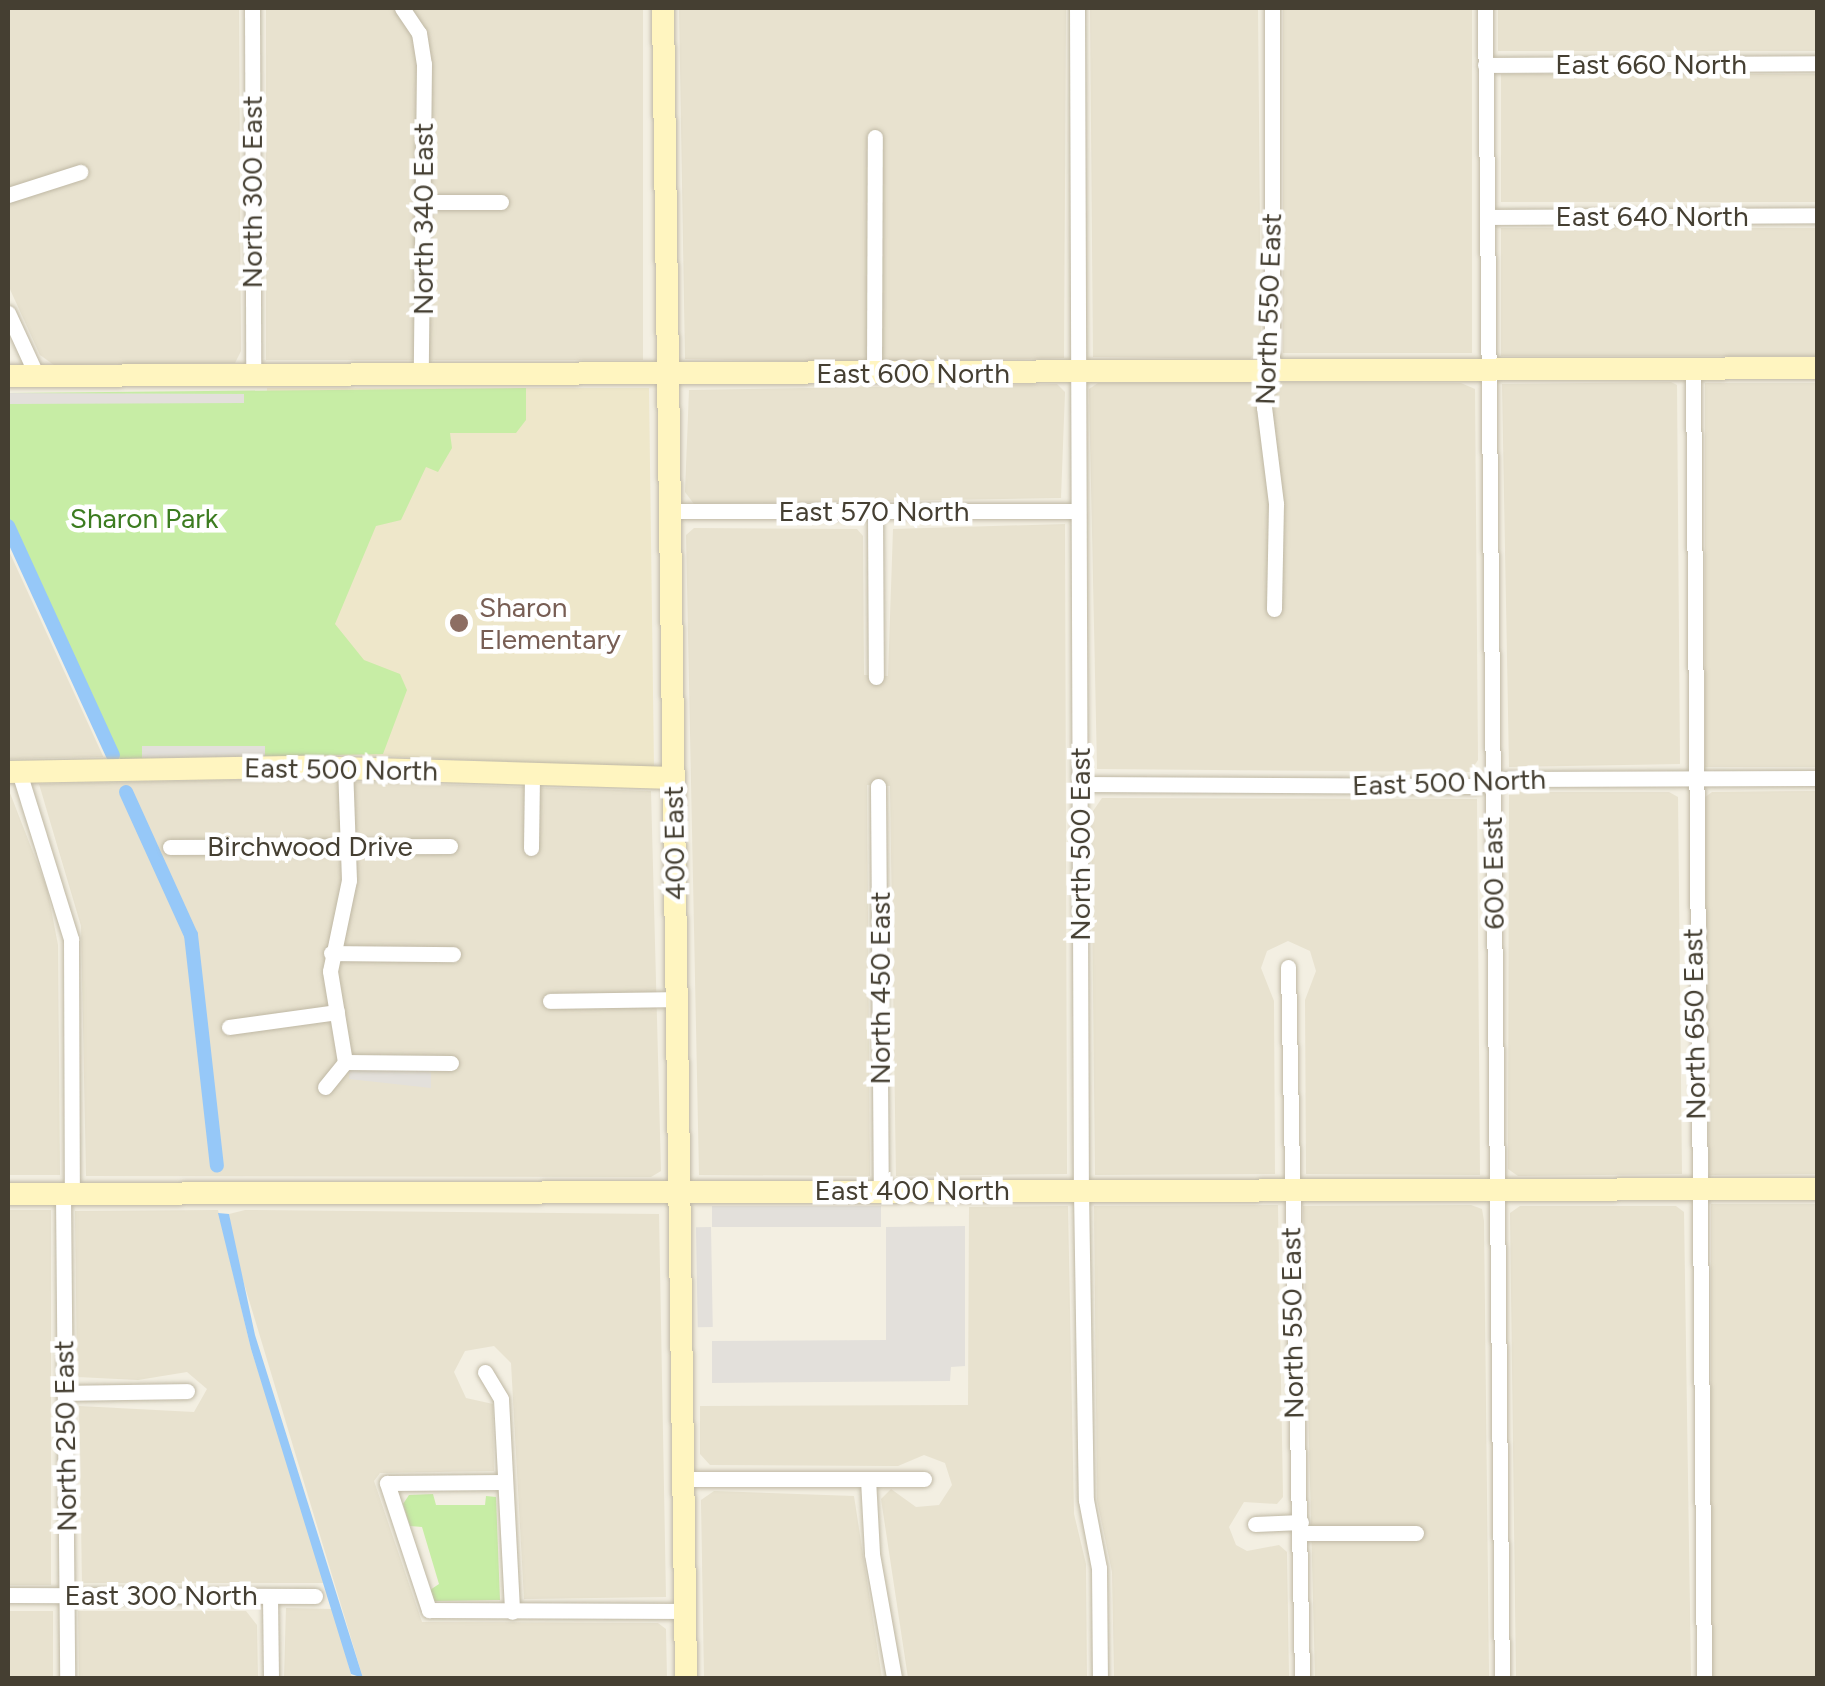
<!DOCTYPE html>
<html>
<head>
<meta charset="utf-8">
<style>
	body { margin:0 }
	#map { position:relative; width:1825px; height:1686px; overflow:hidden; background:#f3efe2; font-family:Figtree,sans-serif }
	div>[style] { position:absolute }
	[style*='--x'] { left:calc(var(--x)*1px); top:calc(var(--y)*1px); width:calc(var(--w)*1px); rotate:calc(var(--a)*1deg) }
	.residential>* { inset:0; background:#e8e2cf; transform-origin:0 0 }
	.education>* { inset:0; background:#eee7ca }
	.green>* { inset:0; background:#c7eda5 }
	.parking>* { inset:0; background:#e3e0db; transform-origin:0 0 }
	.water>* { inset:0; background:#96c8f8 }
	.canal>* { height:14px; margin:-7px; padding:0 7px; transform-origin:7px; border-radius:7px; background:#96c8f8 }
	.roads { filter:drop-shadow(0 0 2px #bfb8a4) drop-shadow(0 0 2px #bfb8a4) }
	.street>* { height:15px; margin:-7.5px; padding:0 7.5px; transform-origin:7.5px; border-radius:7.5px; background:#fff }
	.secondary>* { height:22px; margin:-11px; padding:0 11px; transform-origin:11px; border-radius:11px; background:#fff5c0 }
	.dots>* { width:28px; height:28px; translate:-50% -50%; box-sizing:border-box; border:5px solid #fff; border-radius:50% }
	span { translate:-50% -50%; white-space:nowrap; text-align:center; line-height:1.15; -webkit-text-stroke:9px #fff; paint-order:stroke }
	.street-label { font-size:28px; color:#453f32 }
	.park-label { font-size:28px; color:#3c7c20 }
	.education-label { font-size:28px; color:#785e54 }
	.left { translate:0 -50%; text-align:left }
	.frame { position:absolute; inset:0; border:10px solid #453f32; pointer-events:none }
</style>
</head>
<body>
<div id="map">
	<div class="residential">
		<i style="clip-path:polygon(8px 8px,239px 8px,241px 351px,235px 363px,54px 365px,40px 355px,8px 285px)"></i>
		<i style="left:266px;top:8px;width:377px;height:352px"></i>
		<i style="clip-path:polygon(679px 8px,1066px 8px,1064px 358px,858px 363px,685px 359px)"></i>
		<i style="clip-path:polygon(1090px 8px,1258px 8px,1261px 348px,1250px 359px,1093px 357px)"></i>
		<i style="left:1283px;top:8px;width:189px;height:345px"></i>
		<i style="left:1498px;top:8px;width:319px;height:43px"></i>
		<i style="left:1817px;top:74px;width:128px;height:316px;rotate:90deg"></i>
		<i style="left:1817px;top:228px;width:128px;height:316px;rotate:90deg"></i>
		<i style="clip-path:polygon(1248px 382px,1461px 383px,1475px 389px,1478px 760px,1470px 772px,1097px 769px,1089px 389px,1098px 383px)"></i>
		<i style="clip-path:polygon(1671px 382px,1677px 385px,1680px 764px,1509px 767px,1502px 384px)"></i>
		<i style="left:1817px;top:383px;width:384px;height:112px;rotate:90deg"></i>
		<i style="clip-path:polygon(1057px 384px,1065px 392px,1061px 498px,694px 504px,685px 492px,689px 390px)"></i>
		<i style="clip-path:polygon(1065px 524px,1067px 1174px,896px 1176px,890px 786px,867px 785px,870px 1176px,699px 1175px,686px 535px,694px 528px,857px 529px,863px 536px,864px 675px,888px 676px,893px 529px)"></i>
		<i style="clip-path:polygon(8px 549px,103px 756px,103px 757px,8px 759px)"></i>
		<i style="clip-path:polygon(275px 779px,651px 791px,661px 1171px,651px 1177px,86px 1176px,81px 926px,39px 784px)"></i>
		<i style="clip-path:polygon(8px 788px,47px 888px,58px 945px,60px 1175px,8px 1175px)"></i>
		<i style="clip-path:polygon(1817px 791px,1817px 1174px,1709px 1175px,1704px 798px,1712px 792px)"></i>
		<i style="clip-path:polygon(1509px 792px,1669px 792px,1678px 797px,1682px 1174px,1518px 1176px,1508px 1169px)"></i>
		<i style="clip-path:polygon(1102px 798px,1477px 799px,1480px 1175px,1306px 1174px,1305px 1000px,1316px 971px,1310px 951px,1288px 941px,1267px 951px,1261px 968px,1274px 1001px,1275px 1174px,1095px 1175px,1091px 814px)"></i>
		<i style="left:1817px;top:1204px;width:474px;height:106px;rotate:90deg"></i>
		<i style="clip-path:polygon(1278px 1205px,1283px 1497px,1277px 1504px,1244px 1502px,1229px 1527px,1236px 1545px,1247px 1551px,1279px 1545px,1287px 1552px,1289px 1678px,1114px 1678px,1112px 1572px,1097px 1500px,1094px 1206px)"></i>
		<i style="clip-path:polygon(1471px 1205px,1482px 1209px,1484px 1221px,1489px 1678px,1315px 1678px,1303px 1206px)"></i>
		<i style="clip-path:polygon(1068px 1206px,1074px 1514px,1086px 1564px,1087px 1678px,908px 1678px,881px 1499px,891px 1489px,916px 1507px,939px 1505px,952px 1485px,945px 1463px,924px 1455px,898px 1466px,710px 1465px,700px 1454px,700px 1406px,968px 1405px,969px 1207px)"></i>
		<i style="clip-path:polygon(1520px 1206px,1676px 1206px,1684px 1212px,1691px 1678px,1516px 1678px,1510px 1213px)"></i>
		<i style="left:8px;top:1210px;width:43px;height:375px"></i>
		<i style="clip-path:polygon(218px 1210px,251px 1349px,326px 1583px,82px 1583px,79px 1406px,194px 1412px,207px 1389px,187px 1372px,138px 1380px,77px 1377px,75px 1211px)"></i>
		<i style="clip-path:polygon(245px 1210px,659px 1214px,666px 1597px,524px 1599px,511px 1363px,494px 1346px,465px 1351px,454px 1372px,466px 1398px,493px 1404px,494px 1471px,380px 1473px,374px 1481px,422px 1622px,658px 1623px,666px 1629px,667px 1678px,363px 1678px,233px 1247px,229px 1214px)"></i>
		<i style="clip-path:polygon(714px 1491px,854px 1496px,882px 1678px,704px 1678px,701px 1500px)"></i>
		<i style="clip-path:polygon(286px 1608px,333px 1609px,352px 1678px,284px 1678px)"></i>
		<i style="left:53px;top:1611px;width:67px;height:45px;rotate:90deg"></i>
		<i style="clip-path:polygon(78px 1611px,246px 1611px,257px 1625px,258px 1678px,79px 1678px)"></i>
	</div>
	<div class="education">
		<i style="clip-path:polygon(267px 388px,649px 388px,654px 768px,357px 755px,265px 758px)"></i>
	</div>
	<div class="green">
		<i style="clip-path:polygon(526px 388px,526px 420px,516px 433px,450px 433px,452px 448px,438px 472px,426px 467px,401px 520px,376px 526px,335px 624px,364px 660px,400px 674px,407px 690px,383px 754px,120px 759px,8px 517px,8px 393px)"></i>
		<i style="clip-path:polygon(433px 1494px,436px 1505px,485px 1505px,486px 1496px,496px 1497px,500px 1600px,434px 1601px,430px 1590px,439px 1584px,422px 1527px,410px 1526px,403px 1504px,409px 1495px)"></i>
	</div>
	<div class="parking">
		<i style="clip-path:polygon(8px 393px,244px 394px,244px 403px,8px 404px)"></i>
		<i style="left:265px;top:746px;width:12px;height:123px;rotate:90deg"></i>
		<i style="clip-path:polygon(349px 1070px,431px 1070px,431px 1088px,349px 1079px)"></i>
		<i style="left:712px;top:1206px;width:169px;height:21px"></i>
		<i style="clip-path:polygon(965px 1226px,965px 1366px,951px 1367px,950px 1381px,712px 1383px,712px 1341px,886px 1340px,886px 1227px)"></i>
		<i style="left:711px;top:1227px;width:100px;height:15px;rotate:89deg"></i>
	</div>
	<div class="water">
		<i style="clip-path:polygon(218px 1213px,229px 1214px,255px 1335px,363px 1678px,351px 1674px,251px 1349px)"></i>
	</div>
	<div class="canal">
		<i style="--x:8;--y:526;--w:252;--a:65.4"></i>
		<i style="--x:126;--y:792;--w:157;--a:65.6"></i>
		<i style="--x:191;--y:935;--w:232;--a:83.6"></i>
	</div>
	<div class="roads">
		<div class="street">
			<i style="--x:252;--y:8;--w:368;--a:89.8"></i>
			<i style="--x:402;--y:8;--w:30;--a:56"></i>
			<i style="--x:419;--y:33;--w:31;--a:81"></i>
			<i style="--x:424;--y:64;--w:311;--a:90.6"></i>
			<i style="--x:1077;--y:8;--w:1183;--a:89.81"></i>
			<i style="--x:1081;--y:1191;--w:309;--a:89.1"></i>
			<i style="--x:1086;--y:1500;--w:69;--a:79.2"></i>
			<i style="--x:1099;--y:1568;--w:110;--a:89.5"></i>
			<i style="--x:1272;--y:8;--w:349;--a:90"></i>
			<i style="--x:1272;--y:357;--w:51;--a:99.1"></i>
			<i style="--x:1264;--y:407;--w:98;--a:82.9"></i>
			<i style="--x:1276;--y:504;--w:105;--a:91.1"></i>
			<i style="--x:1485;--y:8;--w:1670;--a:89.42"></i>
			<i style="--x:1485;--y:65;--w:333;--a:-0.3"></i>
			<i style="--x:8;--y:195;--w:76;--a:-17.7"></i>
			<i style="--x:423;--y:202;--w:78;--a:0"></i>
			<i style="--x:1487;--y:217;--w:331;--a:-0.3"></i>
			<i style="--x:8;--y:313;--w:69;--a:65.3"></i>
			<i style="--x:1693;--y:369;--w:1309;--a:89.52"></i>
			<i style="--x:874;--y:373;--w:236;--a:-89.8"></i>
			<i style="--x:670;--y:511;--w:408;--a:0"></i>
			<i style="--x:875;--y:511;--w:166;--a:89.7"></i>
			<i style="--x:19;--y:772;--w:175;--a:72.7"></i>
			<i style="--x:71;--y:939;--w:255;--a:89.8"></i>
			<i style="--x:1081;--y:784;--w:392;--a:0.3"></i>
			<i style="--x:1473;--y:786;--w:37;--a:-11"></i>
			<i style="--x:1509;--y:779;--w:309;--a:-0.2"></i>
			<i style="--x:878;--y:786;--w:404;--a:89.6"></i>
			<i style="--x:170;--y:847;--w:280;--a:-0.2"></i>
			<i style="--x:531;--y:848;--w:74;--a:-89.2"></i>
			<i style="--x:331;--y:953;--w:122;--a:0.5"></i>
			<i style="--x:1288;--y:967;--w:711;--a:88.87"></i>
			<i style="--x:550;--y:1001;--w:126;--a:-0.9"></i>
			<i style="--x:229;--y:1027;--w:109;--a:-7.9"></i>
			<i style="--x:345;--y:1062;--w:106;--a:0.5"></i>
			<i style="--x:325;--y:1087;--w:32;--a:-51"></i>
			<i style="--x:345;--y:1062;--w:92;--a:-99.4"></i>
			<i style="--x:330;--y:971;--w:93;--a:-78.2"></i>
			<i style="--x:349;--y:880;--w:112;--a:-92"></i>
			<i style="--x:63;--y:1194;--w:484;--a:89.5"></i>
			<i style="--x:485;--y:1372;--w:31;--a:59"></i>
			<i style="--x:501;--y:1399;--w:213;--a:87"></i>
			<i style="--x:64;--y:1393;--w:123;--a:-0.9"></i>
			<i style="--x:683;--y:1479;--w:241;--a:0"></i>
			<i style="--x:868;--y:1479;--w:75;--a:86.9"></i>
			<i style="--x:872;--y:1554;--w:126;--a:79.9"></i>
			<i style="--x:503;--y:1482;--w:116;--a:179.5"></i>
			<i style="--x:387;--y:1483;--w:134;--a:71.7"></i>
			<i style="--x:429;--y:1610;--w:256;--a:0.2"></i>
			<i style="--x:1255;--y:1524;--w:46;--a:-2.5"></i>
			<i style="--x:1302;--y:1533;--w:114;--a:0"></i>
			<i style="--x:8;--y:1595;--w:307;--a:0.2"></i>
			<i style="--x:270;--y:1596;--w:82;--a:89.3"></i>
		</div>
		<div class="secondary">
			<i style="--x:663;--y:8;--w:1670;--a:89.21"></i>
			<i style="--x:8;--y:376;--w:1810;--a:-0.25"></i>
			<i style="--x:8;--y:772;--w:297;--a:-1"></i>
			<i style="--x:305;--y:767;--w:369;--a:1.7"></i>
			<i style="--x:8;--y:1194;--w:1810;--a:-0.16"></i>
		</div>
	</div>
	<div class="dots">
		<i style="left:459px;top:623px;background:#8d6e63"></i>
	</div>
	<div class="street-label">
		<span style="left:1651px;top:64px">East 660 North</span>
		<span style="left:252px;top:192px;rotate:-90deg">North 300 East</span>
		<span style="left:1652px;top:216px">East 640 North</span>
		<span style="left:423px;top:219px;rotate:-90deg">North 340 East</span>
		<span style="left:1268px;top:309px;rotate:-88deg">North 550 East</span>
		<span style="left:913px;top:373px">East 600 North</span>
		<span style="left:874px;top:511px">East 570 North</span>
		<span style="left:341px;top:769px;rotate:1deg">East 500 North</span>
		<span style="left:1449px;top:782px;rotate:-2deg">East 500 North</span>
		<span style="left:674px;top:843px;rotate:-91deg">400 East</span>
		<span style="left:1080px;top:844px;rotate:-90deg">North 500 East</span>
		<span style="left:310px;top:846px">Birchwood Drive</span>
		<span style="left:1493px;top:873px;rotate:-91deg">600 East</span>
		<span style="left:880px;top:988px;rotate:-90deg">North 450 East</span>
		<span style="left:1694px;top:1024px;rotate:-91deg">North 650 East</span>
		<span style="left:912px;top:1190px">East 400 North</span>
		<span style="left:1292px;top:1323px;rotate:-91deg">North 550 East</span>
		<span style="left:65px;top:1436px;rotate:-91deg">North 250 East</span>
		<span style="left:161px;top:1595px">East 300 North</span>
	</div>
	<div class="park-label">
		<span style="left:144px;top:518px">Sharon Park</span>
	</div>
	<div class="education-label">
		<span class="left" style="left:479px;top:623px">Sharon<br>Elementary</span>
	</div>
	<div class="frame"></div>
</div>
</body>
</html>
